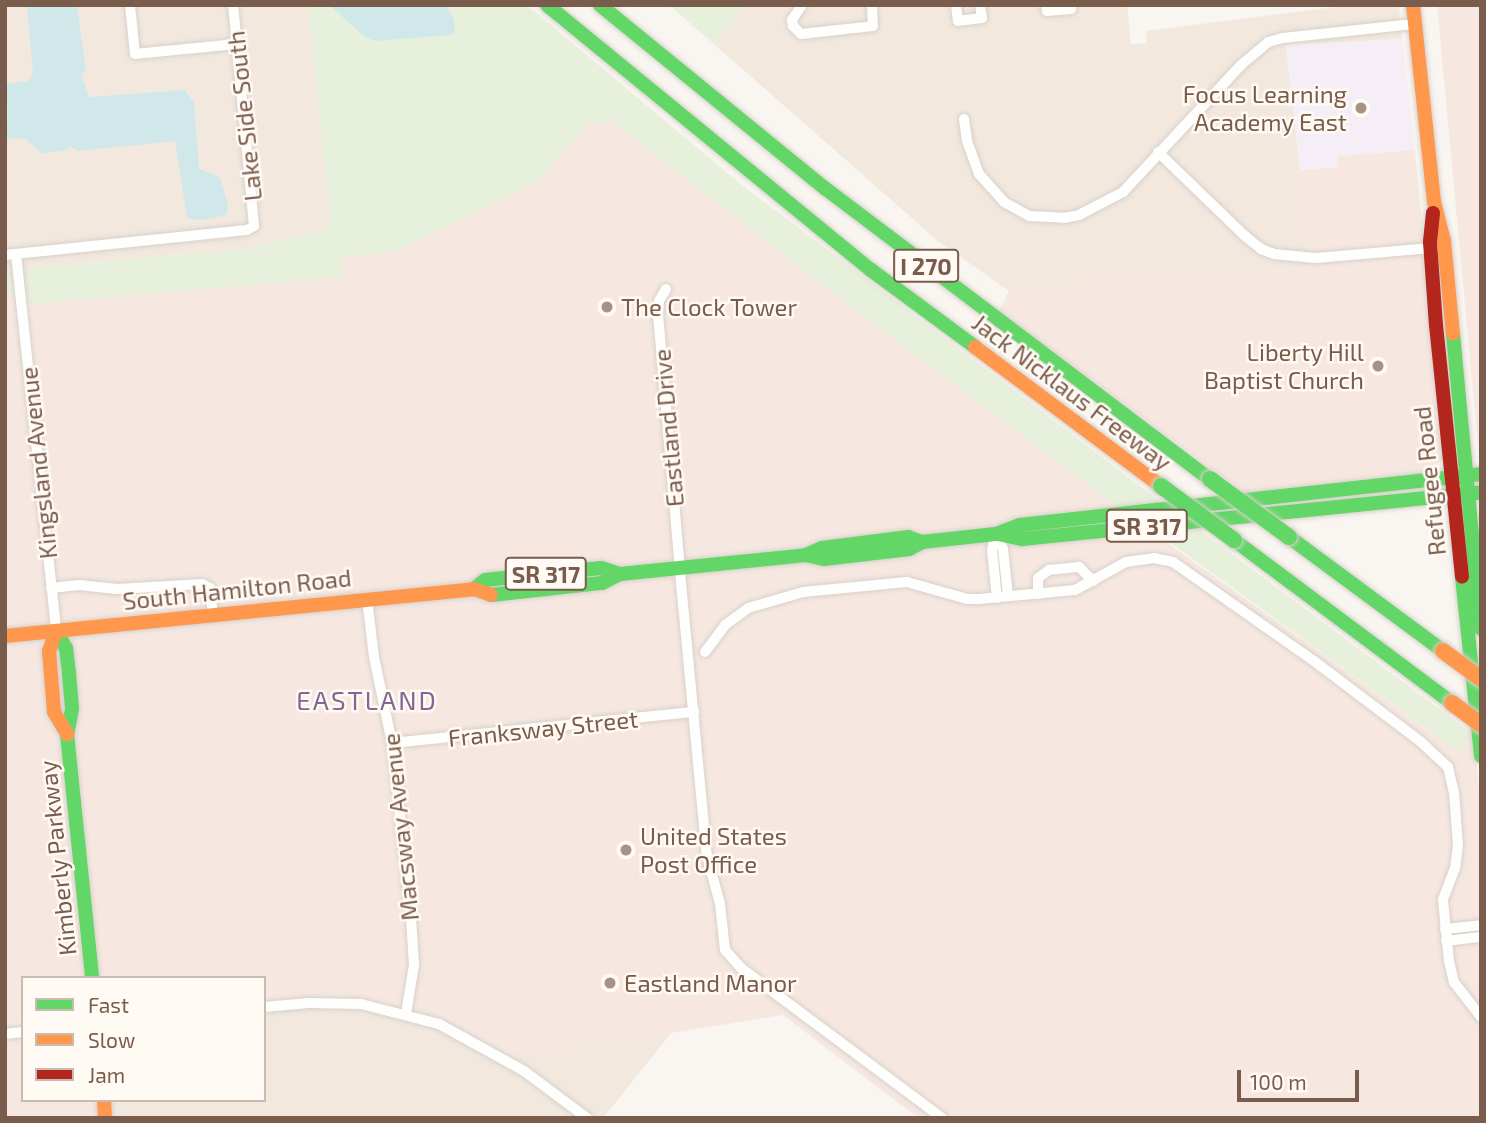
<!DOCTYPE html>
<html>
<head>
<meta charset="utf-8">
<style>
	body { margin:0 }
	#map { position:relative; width:1486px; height:1123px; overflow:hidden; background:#f9f5f0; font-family:"Exo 2",sans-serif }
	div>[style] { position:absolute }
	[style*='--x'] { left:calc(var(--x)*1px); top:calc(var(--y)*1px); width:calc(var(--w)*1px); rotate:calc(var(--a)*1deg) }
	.residential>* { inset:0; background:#f2e8de }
	.commercial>* { inset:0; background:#f6e8e1 }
	.education>* { inset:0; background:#f6eef6 }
	.green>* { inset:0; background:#e7f0db }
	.water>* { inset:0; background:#d0e8ea }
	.roads { filter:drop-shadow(0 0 2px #d7d1cb) drop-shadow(0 0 2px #d7d1cb) }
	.street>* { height:10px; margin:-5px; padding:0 5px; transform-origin:5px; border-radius:5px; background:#fefefd }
	.fast>* { height:14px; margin:-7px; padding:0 7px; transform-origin:7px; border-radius:7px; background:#63d668 }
	.slow>* { height:14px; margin:-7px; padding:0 7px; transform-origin:7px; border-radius:7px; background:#ff974d }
	.jam>* { height:14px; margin:-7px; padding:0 7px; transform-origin:7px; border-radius:7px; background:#b3261e }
	.bridges { filter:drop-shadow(0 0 2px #dad1cc) drop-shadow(0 0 2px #dad1cc) }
	.fast-bridge>* { height:16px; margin:-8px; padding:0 8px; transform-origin:8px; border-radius:8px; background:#63d668 }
	.slow-bridge>* { height:16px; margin:-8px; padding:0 8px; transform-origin:8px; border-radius:8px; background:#ff974d }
	.dots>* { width:19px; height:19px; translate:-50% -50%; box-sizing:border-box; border:4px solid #fffaf3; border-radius:50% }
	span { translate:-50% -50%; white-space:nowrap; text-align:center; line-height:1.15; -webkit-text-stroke:5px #fffaf3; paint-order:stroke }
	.shield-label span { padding:2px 5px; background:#fffaf3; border:2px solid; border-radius:5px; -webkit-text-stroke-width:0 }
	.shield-label { font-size:23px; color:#7a5c4d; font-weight:700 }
	.poi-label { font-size:24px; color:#7a5c4d }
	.right { translate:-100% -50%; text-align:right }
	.left { translate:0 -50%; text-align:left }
	.street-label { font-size:24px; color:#7a5c4d }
	.neighbourhood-label { font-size:26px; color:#846695; letter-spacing:2px }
	.frame { position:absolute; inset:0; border:7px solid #7a5c4d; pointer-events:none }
	.legend { position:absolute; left:21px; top:976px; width:245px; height:126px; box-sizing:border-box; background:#fffaf3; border:2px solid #cabbb1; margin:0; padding:9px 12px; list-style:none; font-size:21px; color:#7a5c4d }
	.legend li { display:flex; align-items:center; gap:14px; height:35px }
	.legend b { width:35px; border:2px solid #cabbb1 }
	.scale { position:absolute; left:1237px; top:1070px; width:122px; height:32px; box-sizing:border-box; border:4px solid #7a5c4d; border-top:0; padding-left:9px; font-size:21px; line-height:24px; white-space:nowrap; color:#7a5c4d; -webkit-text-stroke:5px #fffaf3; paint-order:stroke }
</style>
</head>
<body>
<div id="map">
	<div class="residential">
		<i style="clip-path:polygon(5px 5px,308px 5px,331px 222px,318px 232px,244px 249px,5px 270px)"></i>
		<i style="clip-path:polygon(745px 5px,1127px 5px,1131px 44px,1147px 43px,1146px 31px,1351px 5px,1399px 5px,1402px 39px,1286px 45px,1300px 170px,1295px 171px,1311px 265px,1169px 280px,1167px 270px,1009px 291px,938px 241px,714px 44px)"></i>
		<i style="clip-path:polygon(343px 1002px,412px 1008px,448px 1019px,506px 1053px,671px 1033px,603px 1118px,105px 1118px,103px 1100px,264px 1100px,264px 1006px)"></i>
	</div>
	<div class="commercial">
		<i style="clip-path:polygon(1437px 5px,1481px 5px,1481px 456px,1479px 456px)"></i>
		<i style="clip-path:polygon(611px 121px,845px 302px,1118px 507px,1459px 752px,1474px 735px,1481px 811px,1481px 1118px,918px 1118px,783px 1015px,671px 1033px,506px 1053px,448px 1019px,412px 1008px,343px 1002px,264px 1006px,264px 978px,23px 978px,23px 1100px,103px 1100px,105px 1118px,5px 1118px,5px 296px,28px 294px,29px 303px,343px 277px,341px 257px,393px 252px,536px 183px,588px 124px)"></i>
		<i style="clip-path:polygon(1415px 150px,1444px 456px,1431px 473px,1249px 496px,999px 311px,1009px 291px,1168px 270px,1169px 279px,1310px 265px,1295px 170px,1337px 167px,1337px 156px)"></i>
	</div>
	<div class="education">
		<i style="clip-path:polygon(1402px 39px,1415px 150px,1338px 156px,1337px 167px,1300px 170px,1286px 45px)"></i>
	</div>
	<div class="green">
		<i style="clip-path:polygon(308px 5px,527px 5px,738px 182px,1161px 502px,1118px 507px,845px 302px,611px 121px,588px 124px,536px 183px,393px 252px,342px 257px,343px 277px,29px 304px,28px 294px,5px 296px,5px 270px,244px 249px,318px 232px,331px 222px)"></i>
		<i style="clip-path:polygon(669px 5px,745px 5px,714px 44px)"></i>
		<i style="clip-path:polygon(1197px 528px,1396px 677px,1474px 735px,1459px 752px,1157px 533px)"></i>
	</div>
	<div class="water">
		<i style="clip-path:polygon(27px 5px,77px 5px,86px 71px,81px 73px,89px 97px,185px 90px,194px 103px,199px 169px,220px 177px,228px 205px,226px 215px,201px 220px,187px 218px,175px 141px,78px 151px,70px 146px,67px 150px,41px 153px,26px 139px,5px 138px,8px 114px,5px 84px,28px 81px,33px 74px)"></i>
		<i style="clip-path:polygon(329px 5px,446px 5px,454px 20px,455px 31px,451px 35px,374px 41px,364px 36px)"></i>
	</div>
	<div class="roads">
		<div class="street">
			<i style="--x:130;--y:5;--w:49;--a:84.2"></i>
			<i style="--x:135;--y:54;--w:102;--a:-5.6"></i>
			<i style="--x:802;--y:5;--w:18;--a:124"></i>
			<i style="--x:792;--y:20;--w:6;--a:81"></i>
			<i style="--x:793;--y:26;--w:11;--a:45"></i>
			<i style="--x:801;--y:34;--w:72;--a:-6.3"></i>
			<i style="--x:873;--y:26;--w:21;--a:-93"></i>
			<i style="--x:956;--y:5;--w:16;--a:83"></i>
			<i style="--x:958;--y:21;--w:24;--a:-7"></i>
			<i style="--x:982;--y:18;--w:13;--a:-99"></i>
			<i style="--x:1046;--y:5;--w:6;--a:81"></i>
			<i style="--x:1047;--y:11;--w:24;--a:-5"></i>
			<i style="--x:1071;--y:9;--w:4;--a:-104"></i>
			<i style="--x:964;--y:119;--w:22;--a:82"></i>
			<i style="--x:967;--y:141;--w:35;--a:70"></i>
			<i style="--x:979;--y:174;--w:38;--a:48"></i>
			<i style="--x:1004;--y:202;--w:29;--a:29"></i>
			<i style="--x:1029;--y:216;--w:35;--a:3"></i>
			<i style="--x:1064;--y:218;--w:15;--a:-11"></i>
			<i style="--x:1079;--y:215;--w:50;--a:-27.6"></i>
			<i style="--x:1123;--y:192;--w:173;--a:-47.1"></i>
			<i style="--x:1241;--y:65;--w:35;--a:-40"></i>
			<i style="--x:1268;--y:42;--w:16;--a:-15"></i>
			<i style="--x:1283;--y:38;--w:133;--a:-6.1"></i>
			<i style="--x:1158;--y:152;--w:121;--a:44"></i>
			<i style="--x:1245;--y:236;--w:21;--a:39"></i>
			<i style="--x:1261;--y:249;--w:14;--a:21"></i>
			<i style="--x:1274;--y:254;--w:41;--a:5.6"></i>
			<i style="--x:1315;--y:258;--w:129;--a:-4.9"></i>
			<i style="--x:16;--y:254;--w:379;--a:83.9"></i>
			<i style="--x:5;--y:255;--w:243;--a:-5.9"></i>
			<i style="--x:247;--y:230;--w:8;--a:-30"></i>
			<i style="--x:254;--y:226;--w:222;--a:-95.4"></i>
			<i style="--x:666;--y:289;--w:14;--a:120"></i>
			<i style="--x:659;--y:301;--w:13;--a:94"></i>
			<i style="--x:658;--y:314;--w:270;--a:85.1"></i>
			<i style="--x:681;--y:583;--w:274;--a:84.6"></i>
			<i style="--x:707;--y:856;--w:50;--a:74.8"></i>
			<i style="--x:720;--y:904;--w:46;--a:83.8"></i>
			<i style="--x:725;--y:950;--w:24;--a:48"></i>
			<i style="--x:741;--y:968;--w:251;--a:36.7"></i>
			<i style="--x:996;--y:534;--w:16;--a:104"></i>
			<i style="--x:992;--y:550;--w:48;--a:84.1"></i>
			<i style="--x:996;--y:534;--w:17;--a:65"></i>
			<i style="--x:1003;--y:549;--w:47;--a:83.9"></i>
			<i style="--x:51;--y:588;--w:28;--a:-6"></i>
			<i style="--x:79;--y:585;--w:38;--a:6"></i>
			<i style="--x:117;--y:589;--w:85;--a:-3.4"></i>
			<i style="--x:202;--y:584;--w:9;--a:27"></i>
			<i style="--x:210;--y:588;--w:27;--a:84"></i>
			<i style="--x:1038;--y:594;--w:16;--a:-90"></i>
			<i style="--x:1038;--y:578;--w:14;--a:-36"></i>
			<i style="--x:1049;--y:570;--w:30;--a:-6"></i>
			<i style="--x:1079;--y:567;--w:20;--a:45"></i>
			<i style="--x:367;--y:599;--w:58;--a:83.1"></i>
			<i style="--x:374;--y:657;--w:88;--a:78.2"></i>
			<i style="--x:392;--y:743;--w:176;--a:83.8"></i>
			<i style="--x:411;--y:918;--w:47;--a:86.3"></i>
			<i style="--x:414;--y:965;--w:50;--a:99.3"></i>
			<i style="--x:705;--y:652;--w:34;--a:-53"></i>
			<i style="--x:725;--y:625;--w:29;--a:-36"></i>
			<i style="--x:748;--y:608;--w:57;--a:-16.2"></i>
			<i style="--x:803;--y:592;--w:104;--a:-5.5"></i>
			<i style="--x:907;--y:582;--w:62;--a:15.8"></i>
			<i style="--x:967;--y:599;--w:12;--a:0"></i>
			<i style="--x:979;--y:599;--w:96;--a:-5.4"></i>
			<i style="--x:1075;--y:590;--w:58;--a:-28.8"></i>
			<i style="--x:1126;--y:562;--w:28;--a:-8"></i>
			<i style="--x:1154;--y:558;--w:19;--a:12"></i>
			<i style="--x:1173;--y:562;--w:172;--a:35.1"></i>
			<i style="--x:1314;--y:661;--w:134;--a:37.1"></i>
			<i style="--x:1421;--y:742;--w:37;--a:43"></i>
			<i style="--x:1448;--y:767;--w:26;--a:77"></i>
			<i style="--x:1454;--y:792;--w:53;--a:85.7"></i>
			<i style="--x:1458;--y:845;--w:23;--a:97"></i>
			<i style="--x:1455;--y:868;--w:34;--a:111"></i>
			<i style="--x:1443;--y:900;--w:61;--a:84.4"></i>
			<i style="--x:1449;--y:961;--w:22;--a:77"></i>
			<i style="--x:1454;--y:982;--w:44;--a:52.4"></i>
			<i style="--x:392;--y:743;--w:304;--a:-5.9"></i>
			<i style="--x:1445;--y:929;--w:36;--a:-6"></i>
			<i style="--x:1446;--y:941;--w:35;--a:-7"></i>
			<i style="--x:264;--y:1007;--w:45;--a:-5.1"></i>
			<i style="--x:309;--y:1003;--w:52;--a:1.1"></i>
			<i style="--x:361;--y:1004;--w:81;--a:14.4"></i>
			<i style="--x:439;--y:1024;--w:97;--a:28.9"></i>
			<i style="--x:524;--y:1071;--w:79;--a:36.7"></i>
			<i style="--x:5;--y:1034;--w:18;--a:-6"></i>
		</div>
		<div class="fast">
			<i style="--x:547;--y:5;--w:419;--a:39.3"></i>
			<i style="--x:871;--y:270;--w:129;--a:36.5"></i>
			<i style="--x:600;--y:5;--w:291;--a:39.2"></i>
			<i style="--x:826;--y:189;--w:481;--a:37.1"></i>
			<i style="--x:1453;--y:334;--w:296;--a:84.6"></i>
			<i style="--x:998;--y:534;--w:25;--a:12"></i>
			<i style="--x:1022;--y:539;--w:461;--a:-5.8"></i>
			<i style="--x:1289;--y:537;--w:192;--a:36.5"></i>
			<i style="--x:1234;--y:540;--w:272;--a:36.8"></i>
			<i style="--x:806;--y:555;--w:18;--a:13"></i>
			<i style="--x:824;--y:559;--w:86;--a:-6.7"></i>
			<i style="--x:909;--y:549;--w:15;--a:-28"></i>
			<i style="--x:922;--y:542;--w:74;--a:-6.2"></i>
			<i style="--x:996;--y:534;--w:26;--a:-21"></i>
			<i style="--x:1020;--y:525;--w:464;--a:-6.3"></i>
			<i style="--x:1462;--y:577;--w:180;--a:83.9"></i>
			<i style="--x:474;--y:589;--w:14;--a:-39"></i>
			<i style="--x:485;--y:580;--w:117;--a:-5.9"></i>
			<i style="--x:601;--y:568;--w:20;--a:18"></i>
			<i style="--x:491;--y:595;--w:112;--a:-6.2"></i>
			<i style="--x:602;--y:583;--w:20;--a:-27"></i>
			<i style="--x:620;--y:574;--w:187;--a:-5.8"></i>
			<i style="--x:806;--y:555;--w:17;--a:-24"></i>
			<i style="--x:822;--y:548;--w:87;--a:-7.3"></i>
			<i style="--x:908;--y:537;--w:15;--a:20"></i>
			<i style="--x:56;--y:631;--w:20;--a:60"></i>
			<i style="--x:66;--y:648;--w:26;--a:83"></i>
			<i style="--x:69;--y:674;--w:35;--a:85"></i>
			<i style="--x:72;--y:709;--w:25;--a:101"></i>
			<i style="--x:67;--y:734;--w:245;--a:84.1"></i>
		</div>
		<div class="slow">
			<i style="--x:1413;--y:5;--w:198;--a:83.9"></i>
			<i style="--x:1434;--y:202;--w:40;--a:75.6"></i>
			<i style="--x:1444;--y:241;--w:93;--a:84.5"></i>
			<i style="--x:975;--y:347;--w:232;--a:36.8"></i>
			<i style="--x:56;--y:631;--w:21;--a:109"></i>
			<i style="--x:49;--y:651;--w:61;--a:85.3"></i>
			<i style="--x:54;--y:712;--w:26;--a:59"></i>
			<i style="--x:5;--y:636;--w:471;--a:-5.7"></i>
			<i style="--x:474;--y:589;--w:18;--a:19"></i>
			<i style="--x:104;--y:1100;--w:18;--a:87"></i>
		</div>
		<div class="jam">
			<i style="--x:1433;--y:213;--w:29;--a:96"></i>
			<i style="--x:1430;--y:242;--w:83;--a:85.9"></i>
			<i style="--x:1436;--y:325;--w:253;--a:84.1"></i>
		</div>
	</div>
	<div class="bridges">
		<div class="fast-bridge">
			<i style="--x:1210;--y:479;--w:98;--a:36.3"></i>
			<i style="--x:1161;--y:486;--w:91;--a:36.5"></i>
		</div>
		<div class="slow-bridge">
			<i style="--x:1443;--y:651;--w:47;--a:36.4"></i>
			<i style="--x:1452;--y:703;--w:36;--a:37"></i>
		</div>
	</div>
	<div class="dots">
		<i style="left:1361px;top:108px;background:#a69286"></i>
		<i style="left:607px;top:307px;background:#a69286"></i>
		<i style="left:1378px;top:366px;background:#a69286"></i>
		<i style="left:626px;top:850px;background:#a69286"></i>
		<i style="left:610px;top:983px;background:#a69286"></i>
	</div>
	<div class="shield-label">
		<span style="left:926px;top:266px">I 270</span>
		<span style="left:1147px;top:526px">SR 317</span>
		<span style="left:546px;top:574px">SR 317</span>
	</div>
	<div class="poi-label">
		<span class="right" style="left:1347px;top:108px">Focus Learning<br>Academy East</span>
		<span class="left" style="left:621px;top:307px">The Clock Tower</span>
		<span class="right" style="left:1364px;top:366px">Liberty Hill<br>Baptist Church</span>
		<span class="left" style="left:640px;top:850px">United States<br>Post Office</span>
		<span class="left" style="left:624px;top:983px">Eastland Manor</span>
	</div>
	<div class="street-label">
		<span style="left:244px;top:116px;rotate:-96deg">Lake Side South</span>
		<span style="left:1072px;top:392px;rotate:37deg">Jack Nicklaus Freeway</span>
		<span style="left:668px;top:428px;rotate:-95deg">Eastland Drive</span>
		<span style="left:38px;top:463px;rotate:-96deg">Kingsland Avenue</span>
		<span style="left:1429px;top:481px;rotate:-96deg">Refugee Road</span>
		<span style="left:237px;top:589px;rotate:-6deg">South Hamilton Road</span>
		<span style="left:543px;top:728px;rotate:-6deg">Franksway Street</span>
		<span style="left:400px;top:827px;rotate:-96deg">Macsway Avenue</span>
		<span style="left:57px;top:858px;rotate:-96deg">Kimberly Parkway</span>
	</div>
	<div class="neighbourhood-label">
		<span style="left:367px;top:700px">EASTLAND</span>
	</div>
	<div class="frame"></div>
	<ul class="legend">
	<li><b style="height:9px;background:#63d668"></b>Fast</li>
	<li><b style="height:9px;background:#ff974d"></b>Slow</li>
	<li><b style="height:9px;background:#b3261e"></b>Jam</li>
	</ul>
	<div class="scale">100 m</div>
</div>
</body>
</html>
